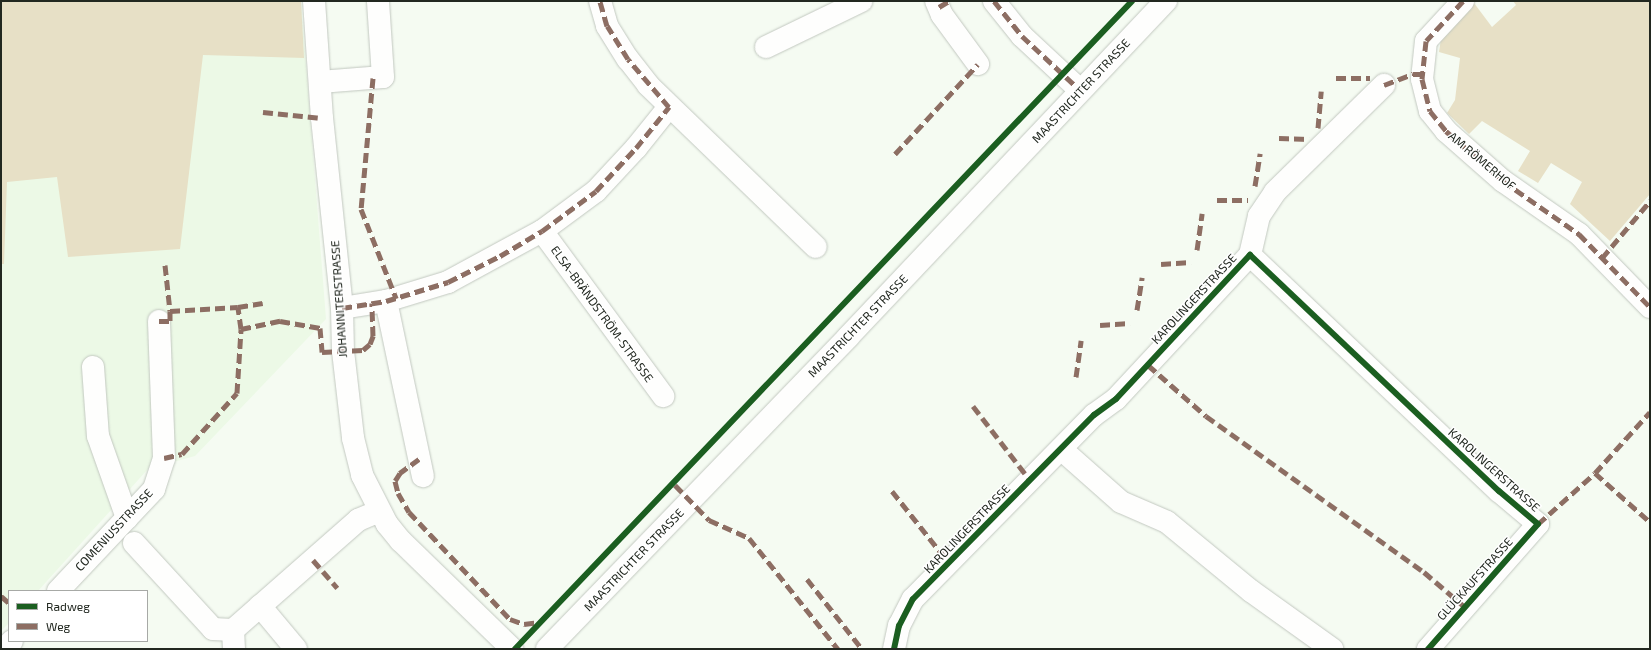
<!DOCTYPE html>
<html>
<head>
<meta charset="utf-8">
<style>
	body { margin:0 }
	#map { position:relative; width:1651px; height:650px; overflow:hidden; background:#f5fbf2; font-family:"Exo 2",sans-serif }
	div>[style] { position:absolute }
	[style*='--x'] { left:calc(var(--x)*1px); top:calc(var(--y)*1px); width:calc(var(--w)*1px); rotate:calc(var(--a)*1deg) }
	.built>* { inset:0; background:#ecf9e6 }
	.green>* { inset:0; background:#e7e0c6 }
	.roads { filter:drop-shadow(0 0 1px #c2c8c0) drop-shadow(0 0 1px #c2c8c0) }
	.minor>* { height:22px; margin:-11px; padding:0 11px; transform-origin:11px; border-radius:11px; background:#fefefd }
	.quiet>* { height:5px; margin-top:-2.5px; transform-origin:0; background:repeating-linear-gradient(90deg,#8d6e63 0 10px,transparent 0 15px) }
	.cycleway>* { height:6px; margin:-3px; padding:0 3px; transform-origin:3px; border-radius:3px; background:#1b5e20 }
	span { translate:-50% -50%; white-space:nowrap; text-align:center; line-height:1.15; -webkit-text-stroke:3px #fff; paint-order:stroke }
	.street-label { font-size:12px; color:#222820 }
	.frame { position:absolute; inset:0; border:2px solid #222820; pointer-events:none }
	.legend { position:absolute; left:8px; top:590px; width:140px; height:52px; box-sizing:border-box; background:#fff; border:1px solid #a7a9a6; margin:0; padding:5px 7px; list-style:none; font-size:12px; color:#222820 }
	.legend li { display:flex; align-items:center; gap:8px; height:20px }
	.legend b { width:20px; border:1px solid #a7a9a6 }
</style>
</head>
<body>
<div id="map">
	<div class="built">
		<i style="clip-path:polygon(1px 1px,301px 1px,326px 319px,195px 456px,148px 469px,38px 591px,9px 591px,9px 623px,1px 631px)"></i>
	</div>
	<div class="green">
		<i style="clip-path:polygon(1px 1px,301px 1px,304px 58px,203px 55px,180px 249px,68px 257px,57px 177px,7px 182px,4px 264px,1px 264px)"></i>
		<i style="clip-path:polygon(1513px 1px,1650px 1px,1650px 194px,1610px 241px,1570px 204px,1582px 182px,1551px 163px,1538px 183px,1518px 171px,1530px 151px,1482px 121px,1469px 134px,1447px 113px,1455px 100px,1460px 58px,1439px 52px,1441px 39px,1474px 3px,1492px 27px,1516px 5px)"></i>
	</div>
	<div class="roads">
		<div class="minor">
			<i style="--x:314;--y:1;--w:117;--a:86.1"></i>
			<i style="--x:322;--y:118;--w:191;--a:84"></i>
			<i style="--x:342;--y:308;--w:43;--a:88.7"></i>
			<i style="--x:343;--y:351;--w:88;--a:83.4"></i>
			<i style="--x:353;--y:438;--w:38;--a:76"></i>
			<i style="--x:362;--y:475;--w:55;--a:63"></i>
			<i style="--x:387;--y:524;--w:22;--a:51"></i>
			<i style="--x:401;--y:541;--w:155;--a:44.2"></i>
			<i style="--x:600;--y:1;--w:26;--a:74"></i>
			<i style="--x:607;--y:26;--w:39;--a:58"></i>
			<i style="--x:628;--y:59;--w:33;--a:52"></i>
			<i style="--x:648;--y:85;--w:233;--a:44"></i>
			<i style="--x:936;--y:1;--w:15;--a:67"></i>
			<i style="--x:942;--y:15;--w:61;--a:53.7"></i>
			<i style="--x:994;--y:1;--w:45;--a:51.3"></i>
			<i style="--x:1022;--y:36;--w:79;--a:43"></i>
			<i style="--x:1463;--y:1;--w:54;--a:132.8"></i>
			<i style="--x:1426;--y:41;--w:38;--a:96"></i>
			<i style="--x:1422;--y:79;--w:33;--a:76"></i>
			<i style="--x:1430;--y:111;--w:26;--a:51"></i>
			<i style="--x:1446;--y:131;--w:76;--a:41.3"></i>
			<i style="--x:1503;--y:181;--w:93;--a:34.9"></i>
			<i style="--x:1579;--y:234;--w:102;--a:45.8"></i>
			<i style="--x:766;--y:47;--w:106;--a:-25.8"></i>
			<i style="--x:320;--y:82;--w:63;--a:-4.5"></i>
			<i style="--x:383;--y:77;--w:76;--a:-93.8"></i>
			<i style="--x:542;--y:231;--w:205;--a:53.7"></i>
			<i style="--x:1250;--y:255;--w:343;--a:43.5"></i>
			<i style="--x:1499;--y:491;--w:51;--a:40.2"></i>
			<i style="--x:1538;--y:524;--w:167;--a:131.3"></i>
			<i style="--x:386;--y:301;--w:179;--a:78.1"></i>
			<i style="--x:342;--y:308;--w:45;--a:-9"></i>
			<i style="--x:386;--y:301;--w:65;--a:-17"></i>
			<i style="--x:448;--y:282;--w:107;--a:-28.5"></i>
			<i style="--x:542;--y:231;--w:67;--a:-36.5"></i>
			<i style="--x:596;--y:191;--w:59;--a:-47.1"></i>
			<i style="--x:636;--y:148;--w:53;--a:-51.2"></i>
			<i style="--x:93;--y:367;--w:69;--a:85.9"></i>
			<i style="--x:98;--y:436;--w:87;--a:70.5"></i>
			<i style="--x:1061;--y:449;--w:80;--a:41.5"></i>
			<i style="--x:1121;--y:502;--w:50;--a:23.5"></i>
			<i style="--x:1167;--y:522;--w:109;--a:39.4"></i>
			<i style="--x:1251;--y:591;--w:100;--a:35.6"></i>
			<i style="--x:134;--y:543;--w:117;--a:47.4"></i>
			<i style="--x:213;--y:629;--w:20;--a:3"></i>
			<i style="--x:58;--y:591;--w:140;--a:-46.7"></i>
			<i style="--x:154;--y:489;--w:33;--a:-72"></i>
			<i style="--x:164;--y:458;--w:137;--a:-92.1"></i>
			<i style="--x:260;--y:606;--w:56;--a:50.1"></i>
			<i style="--x:4;--y:649;--w:11;--a:-45"></i>
			<i style="--x:234;--y:649;--w:19;--a:-93"></i>
			<i style="--x:233;--y:630;--w:167;--a:-41.3"></i>
			<i style="--x:358;--y:520;--w:23;--a:-23"></i>
			<i style="--x:547;--y:649;--w:434;--a:-46"></i>
			<i style="--x:848;--y:337;--w:463;--a:-46.6"></i>
			<i style="--x:894;--y:649;--w:24;--a:-78"></i>
			<i style="--x:899;--y:626;--w:30;--a:-63"></i>
			<i style="--x:913;--y:599;--w:258;--a:-45.5"></i>
			<i style="--x:1094;--y:415;--w:27;--a:-36"></i>
			<i style="--x:1116;--y:399;--w:197;--a:-47.1"></i>
			<i style="--x:1250;--y:255;--w:40;--a:-77"></i>
			<i style="--x:1259;--y:216;--w:29;--a:-56"></i>
			<i style="--x:1275;--y:192;--w:153;--a:-44.5"></i>
		</div>
	</div>
	<div class="quiet">
		<i style="--x:994;--y:1;--w:45;--a:51.3"></i>
		<i style="--x:1022;--y:36;--w:79;--a:43"></i>
		<i style="--x:1463;--y:1;--w:54;--a:132.8"></i>
		<i style="--x:1426;--y:41;--w:38;--a:96"></i>
		<i style="--x:1422;--y:79;--w:33;--a:76"></i>
		<i style="--x:1430;--y:111;--w:26;--a:51"></i>
		<i style="--x:1446;--y:131;--w:76;--a:41.3"></i>
		<i style="--x:1503;--y:181;--w:93;--a:34.9"></i>
		<i style="--x:1579;--y:234;--w:102;--a:45.8"></i>
		<i style="--x:939;--y:7;--w:12;--a:-31"></i>
		<i style="--x:373;--y:78;--w:132;--a:95.2"></i>
		<i style="--x:361;--y:209;--w:96;--a:68.5"></i>
		<i style="--x:1336;--y:78;--w:34;--a:0"></i>
		<i style="--x:1384;--y:85;--w:31;--a:-21"></i>
		<i style="--x:1413;--y:74;--w:9;--a:0"></i>
		<i style="--x:263;--y:112;--w:59;--a:5.8"></i>
		<i style="--x:1318;--y:128;--w:37;--a:-85"></i>
		<i style="--x:1279;--y:138;--w:30;--a:2"></i>
		<i style="--x:895;--y:154;--w:122;--a:-47.3"></i>
		<i style="--x:1255;--y:186;--w:33;--a:-81"></i>
		<i style="--x:1217;--y:200;--w:31;--a:0"></i>
		<i style="--x:1197;--y:250;--w:37;--a:-82"></i>
		<i style="--x:1602;--y:258;--w:75;--a:-49.9"></i>
		<i style="--x:1161;--y:264;--w:30;--a:-4"></i>
		<i style="--x:165;--y:265;--w:46;--a:83.8"></i>
		<i style="--x:170;--y:311;--w:68;--a:-3.4"></i>
		<i style="--x:342;--y:308;--w:45;--a:-9"></i>
		<i style="--x:386;--y:301;--w:65;--a:-17"></i>
		<i style="--x:448;--y:282;--w:58;--a:-26.6"></i>
		<i style="--x:500;--y:256;--w:49;--a:-30.8"></i>
		<i style="--x:542;--y:231;--w:67;--a:-36.5"></i>
		<i style="--x:596;--y:191;--w:59;--a:-47.1"></i>
		<i style="--x:636;--y:148;--w:53;--a:-51.2"></i>
		<i style="--x:669;--y:107;--w:63;--a:-130.5"></i>
		<i style="--x:628;--y:59;--w:39;--a:-122"></i>
		<i style="--x:607;--y:26;--w:26;--a:-106"></i>
		<i style="--x:1137;--y:310;--w:33;--a:-81"></i>
		<i style="--x:159;--y:321;--w:11;--a:0"></i>
		<i style="--x:170;--y:321;--w:10;--a:-90"></i>
		<i style="--x:1100;--y:325;--w:30;--a:-4"></i>
		<i style="--x:241;--y:329;--w:22;--a:-98"></i>
		<i style="--x:238;--y:307;--w:25;--a:-9"></i>
		<i style="--x:1148;--y:365;--w:77;--a:41.3"></i>
		<i style="--x:1206;--y:416;--w:268;--a:35.6"></i>
		<i style="--x:1424;--y:572;--w:54;--a:40.5"></i>
		<i style="--x:1076;--y:377;--w:37;--a:-82"></i>
		<i style="--x:973;--y:406;--w:93;--a:52.4"></i>
		<i style="--x:164;--y:458;--w:18;--a:-13"></i>
		<i style="--x:182;--y:454;--w:82;--a:-48"></i>
		<i style="--x:237;--y:393;--w:64;--a:-86.4"></i>
		<i style="--x:241;--y:329;--w:40;--a:-12"></i>
		<i style="--x:280;--y:321;--w:41;--a:9.9"></i>
		<i style="--x:320;--y:328;--w:24;--a:85"></i>
		<i style="--x:322;--y:352;--w:41;--a:-2.8"></i>
		<i style="--x:363;--y:350;--w:9;--a:-41"></i>
		<i style="--x:370;--y:344;--w:9;--a:-69"></i>
		<i style="--x:373;--y:336;--w:33;--a:-92"></i>
		<i style="--x:419;--y:459;--w:24;--a:144"></i>
		<i style="--x:400;--y:473;--w:9;--a:122"></i>
		<i style="--x:395;--y:481;--w:12;--a:76"></i>
		<i style="--x:398;--y:493;--w:22;--a:60"></i>
		<i style="--x:409;--y:512;--w:147;--a:46.7"></i>
		<i style="--x:510;--y:619;--w:15;--a:20"></i>
		<i style="--x:524;--y:624;--w:16;--a:-7"></i>
		<i style="--x:1595;--y:473;--w:74;--a:41.7"></i>
		<i style="--x:675;--y:485;--w:49;--a:45.8"></i>
		<i style="--x:709;--y:520;--w:44;--a:24.2"></i>
		<i style="--x:749;--y:538;--w:142;--a:51.3"></i>
		<i style="--x:892;--y:491;--w:92;--a:51.6"></i>
		<i style="--x:1538;--y:524;--w:76;--a:-41.8"></i>
		<i style="--x:1595;--y:473;--w:82;--a:-48"></i>
		<i style="--x:313;--y:560;--w:37;--a:49"></i>
		<i style="--x:807;--y:579;--w:89;--a:51.8"></i>
		<i style="--x:1;--y:596;--w:11;--a:41"></i>
	</div>
	<div class="cycleway">
		<i style="--x:515;--y:649;--w:895;--a:-46.4"></i>
		<i style="--x:894;--y:649;--w:24;--a:-78"></i>
		<i style="--x:899;--y:626;--w:30;--a:-63"></i>
		<i style="--x:913;--y:599;--w:258;--a:-45.5"></i>
		<i style="--x:1094;--y:415;--w:27;--a:-36"></i>
		<i style="--x:1116;--y:399;--w:197;--a:-47.1"></i>
		<i style="--x:1250;--y:255;--w:343;--a:43.5"></i>
		<i style="--x:1499;--y:491;--w:51;--a:40.2"></i>
		<i style="--x:1538;--y:524;--w:167;--a:131.3"></i>
	</div>
	<div class="street-label">
		<span style="left:1081px;top:91px;rotate:-47deg">MAASTRICHTER STRASSE</span>
		<span style="left:1482px;top:161px;rotate:40deg">AM RÖMERHOF</span>
		<span style="left:339px;top:299px;rotate:-94deg">JOHANNITERSTRASSE</span>
		<span style="left:1194px;top:299px;rotate:-47deg">KAROLINGERSTRASSE</span>
		<span style="left:602px;top:314px;rotate:54deg">ELSA-BRÄNDSTRÖM-STRASSE</span>
		<span style="left:858px;top:326px;rotate:-46deg">MAASTRICHTER STRASSE</span>
		<span style="left:1494px;top:470px;rotate:42deg">KAROLINGERSTRASSE</span>
		<span style="left:967px;top:529px;rotate:-46deg">KAROLINGERSTRASSE</span>
		<span style="left:114px;top:530px;rotate:-47deg">COMENIUSSTRASSE</span>
		<span style="left:634px;top:560px;rotate:-46deg">MAASTRICHTER STRASSE</span>
		<span style="left:1475px;top:579px;rotate:-48deg">GLÜCKAUFSTRASSE</span>
	</div>
	<div class="frame"></div>
	<ul class="legend">
	<li><b style="height:5px;background:#1b5e20"></b>Radweg</li>
	<li><b style="height:5px;background:#8d6e63"></b>Weg</li>
	</ul>
</div>
</body>
</html>
